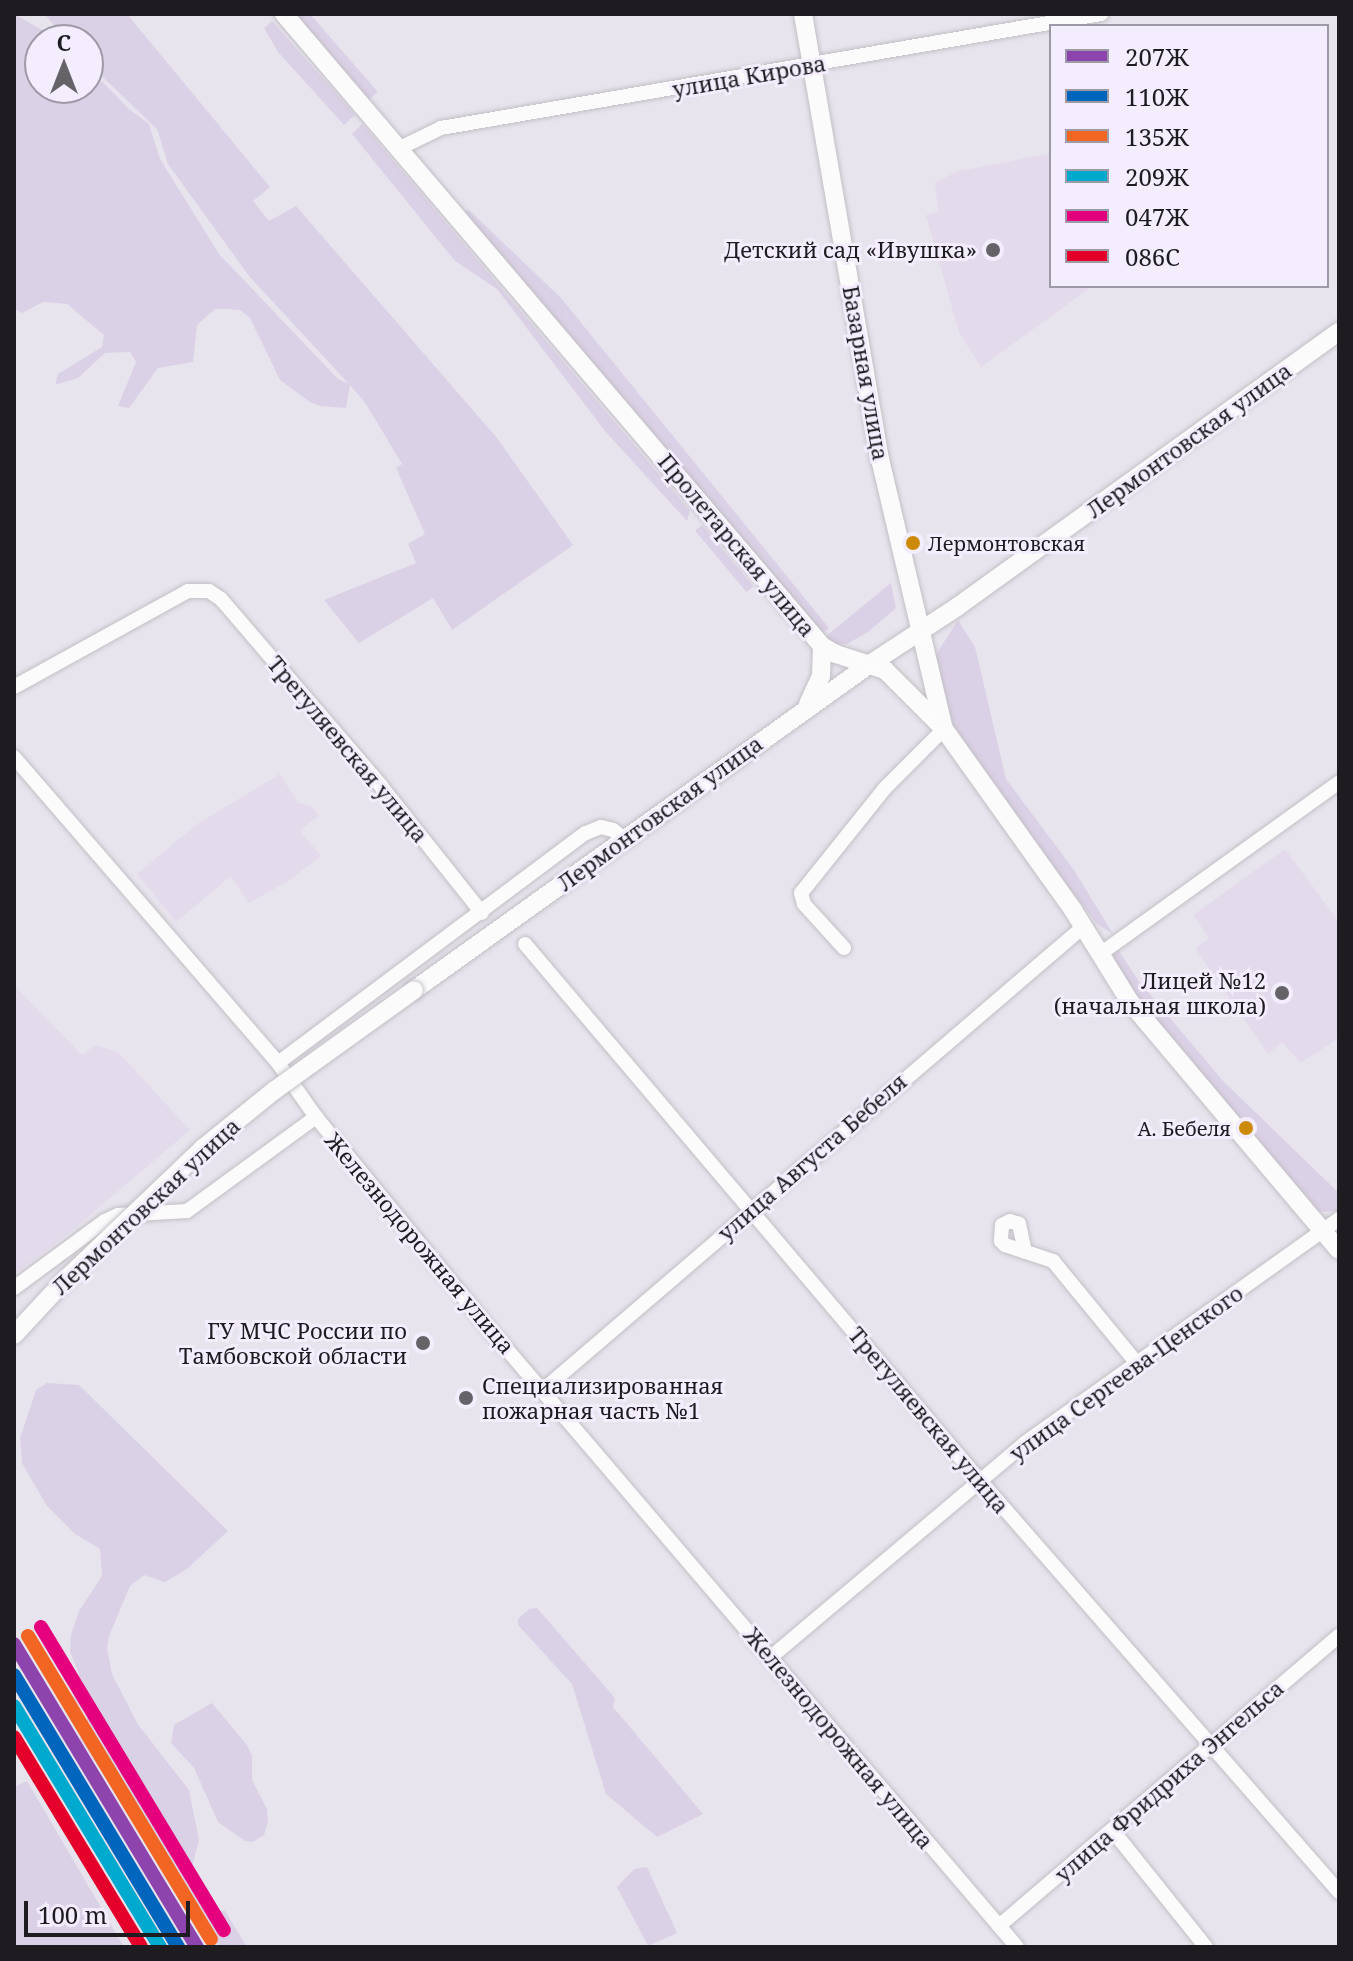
<!DOCTYPE html>
<html>
<head>
<meta charset="utf-8">
<style>
	body { margin:0 }
	#map { position:relative; width:1353px; height:1961px; overflow:hidden; background:#e8e4ed; font-family:"Noto Serif",serif }
	div>[style] { position:absolute }
	[style*='--x'] { left:calc(var(--x)*1px); top:calc(var(--y)*1px); width:calc(var(--w)*1px); rotate:calc(var(--a)*1deg) }
	.built>* { inset:0; background:#e3dbec }
	.green>* { inset:0; background:#dbd1e6; transform-origin:0 0 }
	.roads { filter:drop-shadow(0 0 2px #c2bfc5) drop-shadow(0 0 2px #c2bfc5) }
	.minor>* { height:14px; margin:-7px; padding:0 7px; transform-origin:7px; border-radius:7px; background:#fcfbfc }
	.major>* { height:18px; margin:-9px; padding:0 9px; transform-origin:9px; border-radius:9px; background:#fcfbfc }
	.bridges { filter:drop-shadow(0 0 2px #c2bfc5) drop-shadow(0 0 2px #c2bfc5) }
	.major-bridge>* { height:18px; margin:-9px; padding:0 9px; transform-origin:9px; border-radius:9px; background:#fcfbfc }
	.rail-1>* { height:14px; margin:-7px; padding:0 7px; transform-origin:7px; border-radius:7px; background:#8e44ad }
	.rail-2>* { height:14px; margin:-7px; padding:0 7px; transform-origin:7px; border-radius:7px; background:#0065bd }
	.rail-3>* { height:14px; margin:-7px; padding:0 7px; transform-origin:7px; border-radius:7px; background:#f26522 }
	.rail-4>* { height:14px; margin:-7px; padding:0 7px; transform-origin:7px; border-radius:7px; background:#00a9ce }
	.rail-5>* { height:14px; margin:-7px; padding:0 7px; transform-origin:7px; border-radius:7px; background:#e5007d }
	.rail-6>* { height:14px; margin:-7px; padding:0 7px; transform-origin:7px; border-radius:7px; background:#e4002b }
	.dots>* { width:22px; height:22px; translate:-50% -50%; box-sizing:border-box; border:4px solid #f4edfe; border-radius:50% }
	span { translate:-50% -50%; white-space:nowrap; text-align:center; line-height:1.15; -webkit-text-stroke:6px #f4edfe; paint-order:stroke }
	.bus-label { font-size:20px; color:#1e1c21 }
	.left { translate:0 -50%; text-align:left }
	.right { translate:-100% -50%; text-align:right }
	.street-label { font-size:22px; color:#1e1c21 }
	.poi-label { font-size:22px; color:#1e1c21 }
	.frame { position:absolute; inset:0; border:16px solid #1e1c21; pointer-events:none }
	.legend { position:absolute; left:1049px; top:24px; width:280px; height:264px; box-sizing:border-box; background:#f4edfe; border:2px solid #9e99a6; margin:0; padding:10px 14px; list-style:none; font-size:24px; color:#1e1c21 }
	.legend li { display:flex; align-items:center; gap:16px; height:40px }
	.legend b { width:40px; border:2px solid #9e99a6 }
	.north { position:absolute; left:24px; top:24px; width:80px; height:80px; box-sizing:border-box; background:#f4edfe; border:2px solid #9e99a6; border-radius:50%; rotate:0deg; font-size:22px; font-weight:700; line-height:32px; text-align:center; color:#1e1c21 }
	.north::after { content:''; display:block; margin:auto; width:28px; height:36px; background:#656268; clip-path:polygon(50% 0,100% 100%,50% 72%,0 100%) }
	.scale { position:absolute; left:24px; top:1901px; width:166px; height:36px; box-sizing:border-box; border:4px solid #1e1c21; border-top:0; padding-left:10px; font-size:24px; line-height:28px; white-space:nowrap; color:#1e1c21; -webkit-text-stroke:6px #f4edfe; paint-order:stroke }
</style>
</head>
<body>
<div id="map">
	<div class="built">
		<i style="clip-path:polygon(1051px 153px,1051px 286px,1093px 286px,981px 367px,959px 333px,926px 215px,938px 212px,935px 182px,959px 171px)"></i>
		<i style="clip-path:polygon(280px 774px,298px 803px,311px 806px,319px 815px,300px 831px,321px 856px,290px 880px,249px 903px,231px 876px,176px 922px,137px 874px,197px 824px)"></i>
		<i style="clip-path:polygon(1285px 849px,1339px 922px,1339px 1038px,1301px 1063px,1282px 1042px,1268px 1054px,1195px 948px,1209px 938px,1193px 915px)"></i>
		<i style="clip-path:polygon(14px 985px,82px 1055px,95px 1045px,118px 1052px,190px 1130px,75px 1228px,14px 1274px)"></i>
	</div>
	<div class="green">
		<i style="clip-path:polygon(14px 14px,60px 40px,40px 40px,40px 88px,88px 88px,88px 67px,129px 109px,149px 124px,160px 159px,219px 254px,338px 379px,349px 384px,249px 276px,168px 164px,157px 129px,88px 63px,88px 40px,67px 40px,44px 14px,127px 14px,270px 187px,253px 201px,269px 221px,296px 206px,497px 438px,573px 545px,452px 630px,433px 598px,359px 643px,324px 600px,416px 563px,408px 544px,425px 534px,396px 468px,402px 464px,366px 404px,350px 385px,346px 408px,320px 406px,310px 402px,280px 380px,250px 318px,240px 310px,228px 309px,215px 309px,197px 325px,193px 362px,158px 368px,129px 408px,118px 406px,136px 362px,130px 352px,105px 353px,78px 378px,55px 385px,58px 374px,102px 347px,104px 335px,67px 304px,43px 302px,22px 313px,14px 309px)"></i>
		<i style="clip-path:polygon(293px 14px,310px 14px,378px 92px,367px 101px)"></i>
		<i style="clip-path:polygon(272px 21px,355px 115px,344px 125px,278px 52px,264px 28px)"></i>
		<i style="clip-path:polygon(362px 124px,690px 511px,687px 521px,605px 431px,497px 289px,455px 261px,352px 134px)"></i>
		<i style="clip-path:polygon(468px 209px,561px 298px,829px 628px,822px 634px,462px 214px)"></i>
		<i style="left:702px;top:525px;width:80px;height:9px;rotate:50deg"></i>
		<i style="clip-path:polygon(891px 583px,896px 608px,868px 632px,847px 644px,835px 644px,825px 637px)"></i>
		<i style="clip-path:polygon(958px 620px,975px 647px,1006px 779px,1074px 870px,1113px 934px,1097px 924px,990px 783px,944px 710px,935px 656px)"></i>
		<i style="clip-path:polygon(1117px 948px,1138px 980px,1223px 1081px,1339px 1193px,1339px 1211px,1318px 1212px,1127px 988px,1112px 957px)"></i>
		<i style="clip-path:polygon(47px 1383px,79px 1385px,228px 1531px,187px 1569px,165px 1582px,144px 1575px,130px 1586px,109px 1636px,107px 1649px,112px 1674px,137px 1723px,189px 1790px,199px 1840px,188px 1882px,201px 1903px,212px 1910px,225px 1911px,247px 1947px,219px 1947px,80px 1739px,88px 1717px,73px 1698px,79px 1674px,70px 1652px,71px 1635px,79px 1611px,102px 1576px,100px 1549px,75px 1534px,47px 1506px,22px 1463px,20px 1438px,36px 1390px)"></i>
		<i style="clip-path:polygon(537px 1608px,615px 1698px,613px 1707px,703px 1814px,657px 1837px,606px 1794px,572px 1684px,518px 1625px,518px 1619px,529px 1609px)"></i>
		<i style="clip-path:polygon(212px 1703px,247px 1745px,252px 1756px,252px 1780px,267px 1809px,268px 1822px,264px 1835px,253px 1842px,245px 1841px,218px 1822px,194px 1768px,171px 1743px,174px 1725px)"></i>
		<i style="clip-path:polygon(27px 1781px,124px 1947px,14px 1947px,14px 1787px)"></i>
		<i style="clip-path:polygon(647px 1867px,677px 1933px,648px 1946px,617px 1887px,634px 1869px)"></i>
	</div>
	<div class="roads">
		<div class="minor">
			<i style="--x:400;--y:148;--w:46;--a:-26"></i>
			<i style="--x:441;--y:128;--w:670;--a:-9.8"></i>
			<i style="--x:14;--y:687;--w:199;--a:-28.9"></i>
			<i style="--x:188;--y:591;--w:21;--a:0"></i>
			<i style="--x:209;--y:591;--w:14;--a:34"></i>
			<i style="--x:221;--y:599;--w:246;--a:49.4"></i>
			<i style="--x:381;--y:786;--w:162;--a:51.5"></i>
			<i style="--x:14;--y:757;--w:404;--a:49.2"></i>
			<i style="--x:278;--y:1063;--w:66;--a:54.9"></i>
			<i style="--x:316;--y:1117;--w:279;--a:50.7"></i>
			<i style="--x:493;--y:1333;--w:807;--a:49.52"></i>
			<i style="--x:525;--y:944;--w:687;--a:49.72"></i>
			<i style="--x:969;--y:1468;--w:563;--a:48.89"></i>
			<i style="--x:844;--y:948;--w:59;--a:-132.3"></i>
			<i style="--x:804;--y:904;--w:11;--a:-105"></i>
			<i style="--x:801;--y:893;--w:134;--a:-51.3"></i>
			<i style="--x:885;--y:788;--w:83;--a:-45"></i>
			<i style="--x:1100;--y:954;--w:294;--a:-35.7"></i>
			<i style="--x:278;--y:1063;--w:384;--a:-36.8"></i>
			<i style="--x:586;--y:833;--w:16;--a:-22"></i>
			<i style="--x:601;--y:827;--w:12;--a:14"></i>
			<i style="--x:613;--y:830;--w:14;--a:39"></i>
			<i style="--x:1025;--y:1252;--w:29;--a:-102"></i>
			<i style="--x:1019;--y:1224;--w:9;--a:-162"></i>
			<i style="--x:1010;--y:1221;--w:9;--a:153"></i>
			<i style="--x:1002;--y:1225;--w:16;--a:94"></i>
			<i style="--x:1001;--y:1241;--w:6;--a:45"></i>
			<i style="--x:1005;--y:1245;--w:51;--a:18.4"></i>
			<i style="--x:1053;--y:1261;--w:129;--a:50.6"></i>
			<i style="--x:14;--y:1288;--w:113;--a:-36.4"></i>
			<i style="--x:105;--y:1221;--w:14;--a:-25"></i>
			<i style="--x:118;--y:1215;--w:69;--a:-3.3"></i>
			<i style="--x:187;--y:1211;--w:160;--a:-36.1"></i>
			<i style="--x:543;--y:1390;--w:711;--a:-40.61"></i>
			<i style="--x:771;--y:1657;--w:332;--a:-40.1"></i>
			<i style="--x:1025;--y:1443;--w:386;--a:-35.5"></i>
			<i style="--x:1113;--y:1831;--w:149;--a:51.3"></i>
			<i style="--x:999;--y:1926;--w:447;--a:-40.5"></i>
		</div>
		<div class="major">
			<i style="--x:284;--y:14;--w:830;--a:49.59"></i>
			<i style="--x:822;--y:646;--w:16;--a:30"></i>
			<i style="--x:836;--y:654;--w:52;--a:18.1"></i>
			<i style="--x:885;--y:670;--w:83;--a:45"></i>
			<i style="--x:944;--y:729;--w:222;--a:54.5"></i>
			<i style="--x:1073;--y:910;--w:108;--a:58.2"></i>
			<i style="--x:1130;--y:1002;--w:324;--a:49.9"></i>
			<i style="--x:803;--y:14;--w:452;--a:80.2"></i>
			<i style="--x:880;--y:459;--w:273;--a:76.7"></i>
			<i style="--x:808;--y:704;--w:31;--a:-65"></i>
			<i style="--x:821;--y:676;--w:30;--a:-88"></i>
			<i style="--x:414;--y:990;--w:561;--a:-35.56"></i>
			<i style="--x:870;--y:664;--w:104;--a:-33.2"></i>
			<i style="--x:957;--y:607;--w:471;--a:-35.8"></i>
		</div>
	</div>
	<div class="bridges">
		<div class="major-bridge">
			<i style="--x:14;--y:1335;--w:76;--a:-47.1"></i>
			<i style="--x:66;--y:1279;--w:190;--a:-43.7"></i>
			<i style="--x:203;--y:1148;--w:92;--a:-38.9"></i>
			<i style="--x:275;--y:1090;--w:171;--a:-35.7"></i>
		</div>
	</div>
	<div class="rail-1">
		<i style="--x:14;--y:1644;--w:354;--a:58.9"></i>
	</div>
	<div class="rail-2">
		<i style="--x:14;--y:1675;--w:318;--a:58.9"></i>
	</div>
	<div class="rail-3">
		<i style="--x:28;--y:1636;--w:354;--a:58.9"></i>
	</div>
	<div class="rail-4">
		<i style="--x:14;--y:1706;--w:282;--a:58.8"></i>
	</div>
	<div class="rail-5">
		<i style="--x:41;--y:1627;--w:354;--a:58.9"></i>
	</div>
	<div class="rail-6">
		<i style="--x:14;--y:1737;--w:245;--a:58.8"></i>
	</div>
	<div class="dots">
		<i style="left:993px;top:250px;background:#656268"></i>
		<i style="left:913px;top:543px;background:#cc8a07"></i>
		<i style="left:1282px;top:993px;background:#656268"></i>
		<i style="left:1246px;top:1128px;background:#cc8a07"></i>
		<i style="left:423px;top:1343px;background:#656268"></i>
		<i style="left:466px;top:1398px;background:#656268"></i>
	</div>
	<div class="bus-label">
		<span class="left" style="left:928px;top:543px">Лермонтовская</span>
		<span class="right" style="left:1231px;top:1128px">А. Бебеля</span>
	</div>
	<div class="street-label">
		<span style="left:749px;top:76px;rotate:-10deg">улица Кирова</span>
		<span style="left:866px;top:373px;rotate:80deg">Базарная улица</span>
		<span style="left:1189px;top:440px;rotate:-36deg">Лермонтовская улица</span>
		<span style="left:737px;top:545px;rotate:50deg">Пролетарская улица</span>
		<span style="left:348px;top:749px;rotate:50deg">Трегуляевская улица</span>
		<span style="left:660px;top:813px;rotate:-36deg">Лермонтовская улица</span>
		<span style="left:812px;top:1157px;rotate:-41deg">улица Августа Бебеля</span>
		<span style="left:146px;top:1206px;rotate:-43deg">Лермонтовская улица</span>
		<span style="left:420px;top:1243px;rotate:50deg">Железнодорожная улица</span>
		<span style="left:1126px;top:1373px;rotate:-36deg">улица Сергеева-Ценского</span>
		<span style="left:929px;top:1420px;rotate:50deg">Трегуляевская улица</span>
		<span style="left:839px;top:1738px;rotate:50deg">Железнодорожная улица</span>
		<span style="left:1169px;top:1781px;rotate:-41deg">улица Фридриха Энгельса</span>
	</div>
	<div class="poi-label">
		<span class="right" style="left:977px;top:250px">Детский сад «Ивушка»</span>
		<span class="right" style="left:1266px;top:993px">Лицей №12<br>(начальная школа)</span>
		<span class="right" style="left:407px;top:1343px">ГУ МЧС России по<br>Тамбовской области</span>
		<span class="left" style="left:482px;top:1398px">Специализированная<br>пожарная часть №1</span>
	</div>
	<div class="frame"></div>
	<ul class="legend">
	<li><b style="height:10px;background:#8e44ad"></b>207Ж</li>
	<li><b style="height:10px;background:#0065bd"></b>110Ж</li>
	<li><b style="height:10px;background:#f26522"></b>135Ж</li>
	<li><b style="height:10px;background:#00a9ce"></b>209Ж</li>
	<li><b style="height:10px;background:#e5007d"></b>047Ж</li>
	<li><b style="height:10px;background:#e4002b"></b>086С</li>
	</ul>
	<div class="north">С</div>
	<div class="scale">100 m</div>
</div>
</body>
</html>
